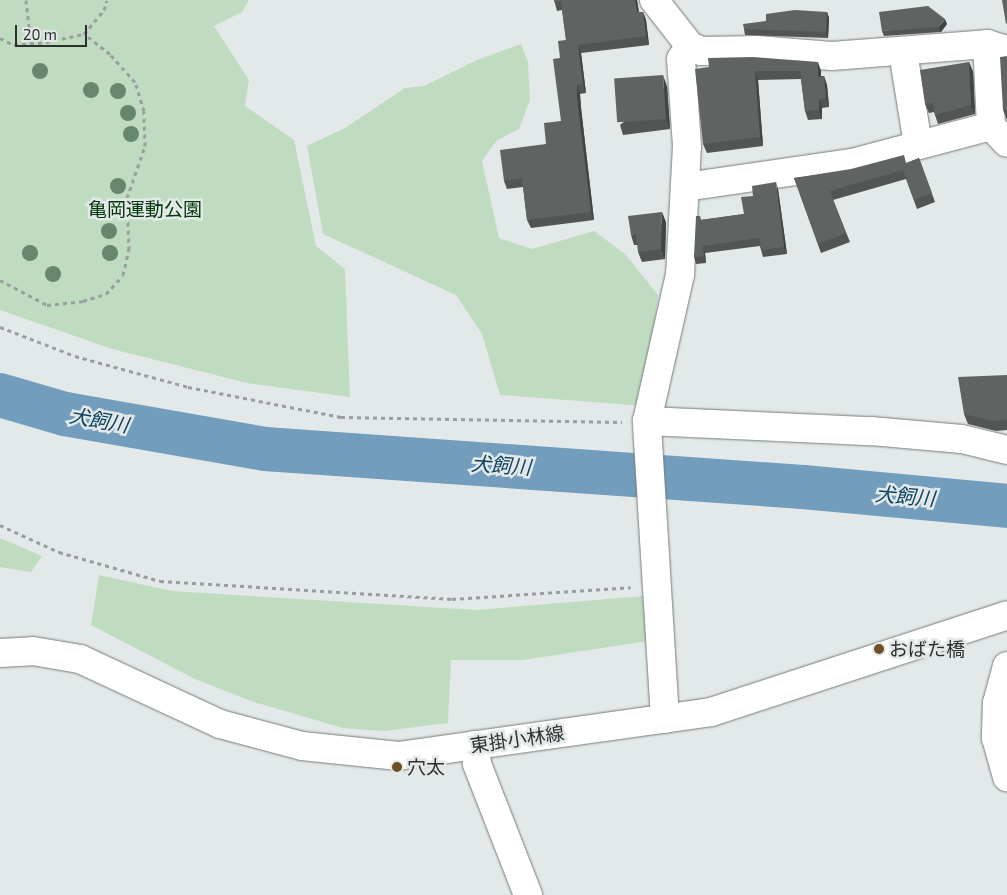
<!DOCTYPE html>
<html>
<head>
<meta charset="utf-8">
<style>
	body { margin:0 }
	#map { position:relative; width:1007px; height:895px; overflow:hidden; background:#e3e8e8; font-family:"Exo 2","Noto Sans JP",sans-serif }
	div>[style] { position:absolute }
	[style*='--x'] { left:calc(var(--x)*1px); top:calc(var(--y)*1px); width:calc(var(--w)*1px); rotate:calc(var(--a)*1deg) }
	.green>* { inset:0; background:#c0dcc0 }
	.river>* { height:44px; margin:-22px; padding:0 22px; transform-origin:22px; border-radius:22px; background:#729dbc }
	.path>* { height:3px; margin-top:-1.5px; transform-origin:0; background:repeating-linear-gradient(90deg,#9b9e9e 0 4px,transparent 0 8px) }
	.roads { filter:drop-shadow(0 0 1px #767b7a) drop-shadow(0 0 1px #767b7a) }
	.minor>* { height:28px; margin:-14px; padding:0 14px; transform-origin:14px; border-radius:14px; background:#fff }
	.secondary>* { height:28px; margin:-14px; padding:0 14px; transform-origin:14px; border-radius:14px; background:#fff }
	.trees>* { width:16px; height:16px; margin:-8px; border-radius:50%; background:#66876c }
	.wall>* { inset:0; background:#525554 }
	.shaded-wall>* { inset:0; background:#424545 }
	.building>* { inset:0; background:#5f6362; transform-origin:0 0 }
	.dots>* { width:14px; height:14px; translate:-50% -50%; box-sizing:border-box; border:2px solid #e3e8e8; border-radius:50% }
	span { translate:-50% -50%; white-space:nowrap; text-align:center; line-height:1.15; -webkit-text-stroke:5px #e3e8e8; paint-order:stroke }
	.park-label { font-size:19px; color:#003807 }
	.poi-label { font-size:19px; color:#2e3030 }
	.left { translate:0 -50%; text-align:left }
	.street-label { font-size:19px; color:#2e3030 }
	.water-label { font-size:20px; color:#0b4161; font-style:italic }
	.scale { position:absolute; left:15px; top:25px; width:72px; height:22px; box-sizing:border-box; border:2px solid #2e3030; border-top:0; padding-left:6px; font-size:15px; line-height:18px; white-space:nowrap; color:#2e3030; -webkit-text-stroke:4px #e3e8e8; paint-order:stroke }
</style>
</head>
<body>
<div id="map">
	<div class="green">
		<i style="clip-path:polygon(0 0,249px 0,242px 12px,214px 26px,249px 80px,245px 106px,294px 140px,316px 246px,345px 269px,350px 397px,247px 383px,112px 349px,0 310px)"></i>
		<i style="clip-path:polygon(521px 44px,528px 62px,530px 100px,519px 129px,496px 141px,482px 161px,499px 238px,532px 249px,594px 231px,625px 254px,658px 295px,644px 406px,500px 395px,482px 334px,456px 295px,323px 234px,307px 146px,345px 128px,405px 88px,424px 86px,477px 60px)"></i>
		<i style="clip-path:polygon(0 538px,42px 556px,31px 572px,0 567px)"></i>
		<i style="clip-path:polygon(99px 575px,172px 591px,476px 610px,644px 596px,648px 641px,523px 660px,451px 660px,448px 723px,384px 731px,343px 728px,251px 701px,195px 679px,91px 625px)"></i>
	</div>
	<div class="river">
		<i style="--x:0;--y:395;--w:68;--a:16.3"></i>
		<i style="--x:65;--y:414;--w:203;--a:9.9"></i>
		<i style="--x:265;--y:449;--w:539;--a:4.04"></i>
		<i style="--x:803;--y:487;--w:205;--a:5.3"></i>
	</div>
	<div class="path">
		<i style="--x:26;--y:0;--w:43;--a:83.4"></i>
		<i style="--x:0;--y:38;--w:16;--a:27"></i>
		<i style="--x:14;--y:45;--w:32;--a:-5"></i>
		<i style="--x:46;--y:42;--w:39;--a:-12"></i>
		<i style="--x:84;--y:34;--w:31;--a:-50"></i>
		<i style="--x:104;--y:10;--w:10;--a:-73"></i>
		<i style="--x:0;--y:280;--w:53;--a:28"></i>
		<i style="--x:47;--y:305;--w:36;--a:-6"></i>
		<i style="--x:83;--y:301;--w:24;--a:-17"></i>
		<i style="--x:106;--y:294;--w:25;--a:-48"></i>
		<i style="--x:123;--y:275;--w:26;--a:-77"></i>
		<i style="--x:129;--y:250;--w:52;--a:-92.2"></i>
		<i style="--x:127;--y:198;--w:55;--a:-70.9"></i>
		<i style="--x:145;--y:146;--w:35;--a:-92"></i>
		<i style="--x:144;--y:111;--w:30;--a:-107"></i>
		<i style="--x:135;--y:82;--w:38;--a:-132"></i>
		<i style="--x:110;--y:54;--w:33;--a:-142"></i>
		<i style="--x:0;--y:327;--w:80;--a:21.1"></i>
		<i style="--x:75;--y:356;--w:117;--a:15.3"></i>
		<i style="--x:188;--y:387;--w:156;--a:11.1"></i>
		<i style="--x:341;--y:417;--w:281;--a:1"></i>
		<i style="--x:0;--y:525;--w:65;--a:24.6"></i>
		<i style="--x:59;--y:552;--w:105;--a:16"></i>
		<i style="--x:160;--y:581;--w:293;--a:3.5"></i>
		<i style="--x:452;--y:599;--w:179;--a:-3.8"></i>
	</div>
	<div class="roads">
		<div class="minor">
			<i style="--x:654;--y:0;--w:58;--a:52"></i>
			<i style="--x:690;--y:46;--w:12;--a:24"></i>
			<i style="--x:701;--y:51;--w:56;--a:-1"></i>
			<i style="--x:757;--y:50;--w:75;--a:4.6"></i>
			<i style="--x:832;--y:56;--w:155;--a:-4.4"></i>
			<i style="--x:987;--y:44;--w:21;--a:17"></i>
			<i style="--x:987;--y:44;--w:82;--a:87.2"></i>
			<i style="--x:991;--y:126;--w:23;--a:47"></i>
			<i style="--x:903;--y:52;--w:94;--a:80.8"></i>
			<i style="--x:685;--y:187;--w:169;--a:-8.2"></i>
			<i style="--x:852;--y:163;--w:144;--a:-14.9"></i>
			<i style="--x:647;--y:421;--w:224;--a:2.6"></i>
			<i style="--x:871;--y:431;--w:91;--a:5"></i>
			<i style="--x:962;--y:439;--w:46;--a:13.7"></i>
			<i style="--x:1007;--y:666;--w:38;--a:105"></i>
			<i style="--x:997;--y:703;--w:35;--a:92"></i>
			<i style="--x:996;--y:738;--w:41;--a:74.2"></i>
			<i style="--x:665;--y:719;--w:299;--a:-93.5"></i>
			<i style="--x:647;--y:421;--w:150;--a:-77.3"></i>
			<i style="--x:680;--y:275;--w:129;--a:-86.9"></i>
			<i style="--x:687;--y:146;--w:87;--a:-93.9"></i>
			<i style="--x:681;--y:59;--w:16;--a:-55"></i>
			<i style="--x:475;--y:745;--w:19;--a:84"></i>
			<i style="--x:477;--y:764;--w:141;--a:68.7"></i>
		</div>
		<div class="secondary">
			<i style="--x:0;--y:653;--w:33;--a:-3"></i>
			<i style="--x:33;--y:651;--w:48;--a:9.7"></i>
			<i style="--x:80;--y:659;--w:154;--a:24.9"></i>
			<i style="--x:220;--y:724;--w:85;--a:15"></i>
			<i style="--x:302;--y:746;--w:97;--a:5.9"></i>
			<i style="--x:398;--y:756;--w:316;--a:-8"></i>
			<i style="--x:711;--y:712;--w:311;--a:-18.1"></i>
		</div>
	</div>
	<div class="trees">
		<i style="left:40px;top:71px"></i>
		<i style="left:91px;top:90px"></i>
		<i style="left:118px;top:91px"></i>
		<i style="left:128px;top:113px"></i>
		<i style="left:131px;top:134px"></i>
		<i style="left:118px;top:186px"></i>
		<i style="left:109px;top:231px"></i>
		<i style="left:30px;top:253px"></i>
		<i style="left:110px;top:253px"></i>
		<i style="left:53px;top:274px"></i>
	</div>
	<div class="wall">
		<i style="clip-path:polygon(554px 0,637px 0,639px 12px,643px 12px,646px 20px,649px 45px,581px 53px,586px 93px,580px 94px,581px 108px,594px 220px,531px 228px,527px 220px,523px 187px,507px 189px,504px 181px,546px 144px,561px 121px,560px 58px,566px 40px,562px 10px,557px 11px)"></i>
		<i style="clip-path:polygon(827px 12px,829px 18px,828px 38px,745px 35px,744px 29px,766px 21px)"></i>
		<i style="clip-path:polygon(947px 24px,941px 32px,884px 36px,882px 31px)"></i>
		<i style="clip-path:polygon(1007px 56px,1007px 120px,1003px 110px)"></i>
		<i style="clip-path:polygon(969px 62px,973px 72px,975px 114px,938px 124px,934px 112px,929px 113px,925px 104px)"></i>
		<i style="clip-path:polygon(709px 67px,821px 71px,821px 76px,824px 76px,827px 85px,829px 107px,822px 108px,822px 119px,808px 120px,805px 111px,801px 79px,758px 80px,763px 146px,707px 153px,703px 144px)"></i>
		<i style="clip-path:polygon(667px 86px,670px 129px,623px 135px,620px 125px)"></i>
		<i style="clip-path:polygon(919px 158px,935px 202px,917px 209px,906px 179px,833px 200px,850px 242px,821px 253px,794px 178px,907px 163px)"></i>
		<i style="clip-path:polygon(778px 189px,787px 254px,763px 257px,760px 246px,705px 253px,706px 263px,696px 264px,694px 257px,700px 216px,701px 220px,744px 214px,753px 196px)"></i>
		<i style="clip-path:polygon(666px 222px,665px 259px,642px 262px,638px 252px,638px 245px,634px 245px,631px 235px)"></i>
		<i style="clip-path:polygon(1007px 375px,1007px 430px,996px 431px,968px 424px,964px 414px)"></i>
	</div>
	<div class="shaded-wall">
		<i style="clip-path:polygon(635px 0,637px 0,640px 21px,637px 12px)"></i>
		<i style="clip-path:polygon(643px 12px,646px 20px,649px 45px,646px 36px)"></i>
		<i style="clip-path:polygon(827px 12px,829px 18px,828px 38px,826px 32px)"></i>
		<i style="clip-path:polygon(945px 19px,947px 24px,941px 32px,939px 27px)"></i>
		<i style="clip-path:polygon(578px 45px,581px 53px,586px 93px,583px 84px)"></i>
		<i style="clip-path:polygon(818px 62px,821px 71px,821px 85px,818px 77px)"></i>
		<i style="clip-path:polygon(969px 62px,973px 72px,975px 114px,971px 105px)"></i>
		<i style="clip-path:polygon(755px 71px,758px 80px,763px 146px,760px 137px)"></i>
		<i style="clip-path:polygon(663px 75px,667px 86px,670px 129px,666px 119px)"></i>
		<i style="clip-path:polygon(824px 76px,827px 85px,829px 107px,826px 98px)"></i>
		<i style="clip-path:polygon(577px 85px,580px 94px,581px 108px,594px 220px,591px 212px,577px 99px)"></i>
		<i style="clip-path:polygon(819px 99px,822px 108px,822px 119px,819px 110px)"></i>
		<i style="clip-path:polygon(776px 182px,778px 189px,787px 254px,784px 247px)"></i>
		<i style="clip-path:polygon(662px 212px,666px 222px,665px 259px,661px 249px)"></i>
		<i style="clip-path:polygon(703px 246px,705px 253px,706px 263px,704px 256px)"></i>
	</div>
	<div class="building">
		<i style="clip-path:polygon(554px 0,635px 0,637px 12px,643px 12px,646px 36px,578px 45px,583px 84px,577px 85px,577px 99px,591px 212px,527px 220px,522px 178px,504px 181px,500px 150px,546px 144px,544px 123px,561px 121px,553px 59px,560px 58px,558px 41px,566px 40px,561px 1px,554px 2px)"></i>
		<i style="clip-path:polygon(1002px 0,1007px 0,1007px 23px,1006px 24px)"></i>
		<i style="clip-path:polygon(928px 6px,945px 19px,939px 27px,882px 31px,879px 12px)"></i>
		<i style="clip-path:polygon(795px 10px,827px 12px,826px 32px,744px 29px,743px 24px,766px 21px,766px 14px)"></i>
		<i style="clip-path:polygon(1007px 56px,1007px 110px,1003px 110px,1000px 57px)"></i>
		<i style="clip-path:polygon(753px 57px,818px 62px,818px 77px,824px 76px,826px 98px,819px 99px,819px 110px,805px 111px,800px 71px,755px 71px,760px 137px,703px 144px,695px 69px,709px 67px,708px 58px)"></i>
		<i style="clip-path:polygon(969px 62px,971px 105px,935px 115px,933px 103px,925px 104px,920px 70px)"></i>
		<i style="left:663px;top:75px;width:44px;height:49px;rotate:86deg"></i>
		<i style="clip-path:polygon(904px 155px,906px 163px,919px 158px,932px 193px,914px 200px,903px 170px,830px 191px,846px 233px,818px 244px,794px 178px,851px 169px)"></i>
		<i style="clip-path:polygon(776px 182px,784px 247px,761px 250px,759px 238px,703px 246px,704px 256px,694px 257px,696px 216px,700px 216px,700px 220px,744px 214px,741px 197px,753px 196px,752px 186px)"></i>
		<i style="clip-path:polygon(662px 212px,661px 249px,638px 252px,636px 234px,631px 235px,628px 216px)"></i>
		<i style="clip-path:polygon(1007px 375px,1007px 420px,992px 421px,964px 414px,958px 377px)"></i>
	</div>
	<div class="dots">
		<i style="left:879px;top:649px;background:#6f5025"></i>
		<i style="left:397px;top:767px;background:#6f5025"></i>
	</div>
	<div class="park-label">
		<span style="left:145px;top:209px">亀岡運動公園</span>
	</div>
	<div class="poi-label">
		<span class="left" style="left:889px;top:649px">おばた橋</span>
		<span class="left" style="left:407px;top:767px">穴太</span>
	</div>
	<div class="street-label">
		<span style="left:517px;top:739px;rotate:-8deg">東掛小林線</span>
	</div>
	<div class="water-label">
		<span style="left:99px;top:420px;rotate:10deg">犬飼川</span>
		<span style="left:501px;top:465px;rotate:4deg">犬飼川</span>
		<span style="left:905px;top:496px;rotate:5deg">犬飼川</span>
	</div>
	<div class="scale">20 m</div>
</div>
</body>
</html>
